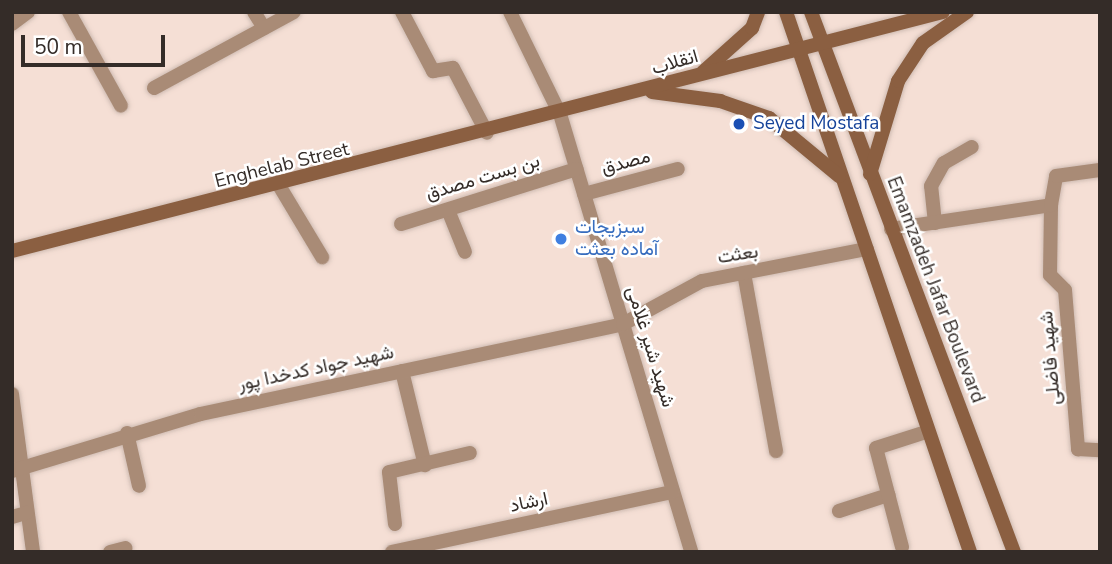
<!DOCTYPE html>
<html>
<head>
<meta charset="utf-8">
<style>
	body { margin:0 }
	#map { position:relative; width:1112px; height:564px; overflow:hidden; background:#f5dfd5; font-family:"Nunito Sans",Vazirmatn,sans-serif }
	div>[style] { position:absolute }
	[style*='--x'] { left:calc(var(--x)*1px); top:calc(var(--y)*1px); width:calc(var(--w)*1px); rotate:calc(var(--a)*1deg) }
	.roads { filter:drop-shadow(0 0 2px #cebbb2) drop-shadow(0 0 2px #cebbb2) }
	.street>* { height:14px; margin:-7px; padding:0 7px; transform-origin:7px; border-radius:7px; background:#a98b76 }
	.secondary>* { height:14px; margin:-7px; padding:0 7px; transform-origin:7px; border-radius:7px; background:#8b5f41 }
	.dots>* { width:19px; height:19px; translate:-50% -50%; box-sizing:border-box; border:4px solid #fff; border-radius:50% }
	span { translate:-50% -50%; white-space:nowrap; text-align:center; line-height:1.15; -webkit-text-stroke:5px #fff; paint-order:stroke }
	.street-label { font-size:19px; color:#342c28 }
	.transit-label { font-size:19px; color:#164399 }
	.left { translate:0 -50%; text-align:left }
	.shop-label { font-size:19px; color:#366cbe }
	.frame { position:absolute; inset:0; border:14px solid #342c28; pointer-events:none }
	.scale { position:absolute; left:21px; top:35px; width:144px; height:32px; box-sizing:border-box; border:4px solid #342c28; border-top:0; padding-left:9px; font-size:21px; line-height:24px; white-space:nowrap; color:#342c28; -webkit-text-stroke:5px #fff; paint-order:stroke }
</style>
</head>
<body>
<div id="map">
	<div class="roads">
		<div class="street">
			<i style="--x:69;--y:12;--w:107;--a:61"></i>
			<i style="--x:254;--y:12;--w:19;--a:58"></i>
			<i style="--x:402;--y:12;--w:67;--a:62.3"></i>
			<i style="--x:433;--y:71;--w:20;--a:-9"></i>
			<i style="--x:453;--y:68;--w:73;--a:62.4"></i>
			<i style="--x:510;--y:12;--w:114;--a:63.9"></i>
			<i style="--x:560;--y:114;--w:457;--a:73.3"></i>
			<i style="--x:12;--y:24;--w:20;--a:-37"></i>
			<i style="--x:154;--y:88;--w:159;--a:-28.5"></i>
			<i style="--x:280;--y:187;--w:82;--a:59"></i>
			<i style="--x:584;--y:194;--w:97;--a:-14.9"></i>
			<i style="--x:1051;--y:205;--w:70;--a:90.8"></i>
			<i style="--x:1050;--y:275;--w:21;--a:45"></i>
			<i style="--x:1065;--y:290;--w:160;--a:85.3"></i>
			<i style="--x:1078;--y:449;--w:22;--a:3"></i>
			<i style="--x:448;--y:210;--w:45;--a:68"></i>
			<i style="--x:935;--y:223;--w:37;--a:-96"></i>
			<i style="--x:931;--y:186;--w:26;--a:-61"></i>
			<i style="--x:944;--y:163;--w:32;--a:-30"></i>
			<i style="--x:401;--y:224;--w:184;--a:-17.4"></i>
			<i style="--x:891;--y:229;--w:162;--a:-8.5"></i>
			<i style="--x:1051;--y:205;--w:29;--a:-80"></i>
			<i style="--x:1056;--y:176;--w:44;--a:-7.8"></i>
			<i style="--x:744;--y:273;--w:181;--a:79.8"></i>
			<i style="--x:402;--y:371;--w:97;--a:76.3"></i>
			<i style="--x:12;--y:394;--w:159;--a:82.4"></i>
			<i style="--x:127;--y:433;--w:54;--a:77.2"></i>
			<i style="--x:12;--y:471;--w:197;--a:-16.8"></i>
			<i style="--x:201;--y:414;--w:431;--a:-12"></i>
			<i style="--x:623;--y:324;--w:90;--a:-28.6"></i>
			<i style="--x:702;--y:281;--w:168;--a:-11"></i>
			<i style="--x:839;--y:511;--w:52;--a:-18.1"></i>
			<i style="--x:12;--y:517;--w:15;--a:-16"></i>
			<i style="--x:395;--y:524;--w:52;--a:-96.6"></i>
			<i style="--x:389;--y:472;--w:83;--a:-13.2"></i>
			<i style="--x:902;--y:547;--w:102;--a:-104.7"></i>
			<i style="--x:876;--y:448;--w:52;--a:-17.7"></i>
			<i style="--x:110;--y:552;--w:16;--a:-14"></i>
			<i style="--x:392;--y:552;--w:287;--a:-12.1"></i>
		</div>
		<div class="secondary">
			<i style="--x:786;--y:12;--w:570;--a:71.18"></i>
			<i style="--x:811;--y:12;--w:577;--a:69.4"></i>
			<i style="--x:703;--y:72;--w:66;--a:-41.9"></i>
			<i style="--x:752;--y:28;--w:17;--a:-69"></i>
			<i style="--x:652;--y:92;--w:69;--a:7.5"></i>
			<i style="--x:720;--y:101;--w:52;--a:19.1"></i>
			<i style="--x:769;--y:118;--w:91;--a:39.6"></i>
			<i style="--x:870;--y:174;--w:97;--a:-73.2"></i>
			<i style="--x:898;--y:81;--w:45;--a:-56.7"></i>
			<i style="--x:923;--y:43;--w:54;--a:-35.2"></i>
			<i style="--x:12;--y:251;--w:961;--a:-14.4"></i>
		</div>
	</div>
	<div class="dots">
		<i style="left:739px;top:124px;background:#1a4fb4"></i>
		<i style="left:561px;top:239px;background:#3f7fe0"></i>
	</div>
	<div class="street-label">
		<span style="left:675px;top:63px;rotate:-16deg">انقلاب</span>
		<span style="left:626px;top:163px;rotate:-15deg">مصدق</span>
		<span style="left:282px;top:166px;rotate:-14deg">Enghelab Street</span>
		<span style="left:483px;top:178px;rotate:-17deg">بن بست مصدق</span>
		<span style="left:738px;top:255px;rotate:-9deg">بعثت</span>
		<span style="left:935px;top:290px;rotate:69deg">Emamzadeh Jafar Boulevard</span>
		<span style="left:650px;top:347px;rotate:73deg">شهید شیر غلامی</span>
		<span style="left:1051px;top:358px;rotate:-95deg">شهید فاضلی</span>
		<span style="left:316px;top:369px;rotate:-12deg">شهید جواد کدخدا پور</span>
		<span style="left:529px;top:503px;rotate:-12deg">ارشاد</span>
	</div>
	<div class="transit-label">
		<span class="left" style="left:753px;top:124px">Seyed Mostafa</span>
	</div>
	<div class="shop-label">
		<span class="left" style="left:575px;top:239px">سبزیجات<br>آماده بعثت</span>
	</div>
	<div class="frame"></div>
	<div class="scale">50 m</div>
</div>
</body>
</html>
